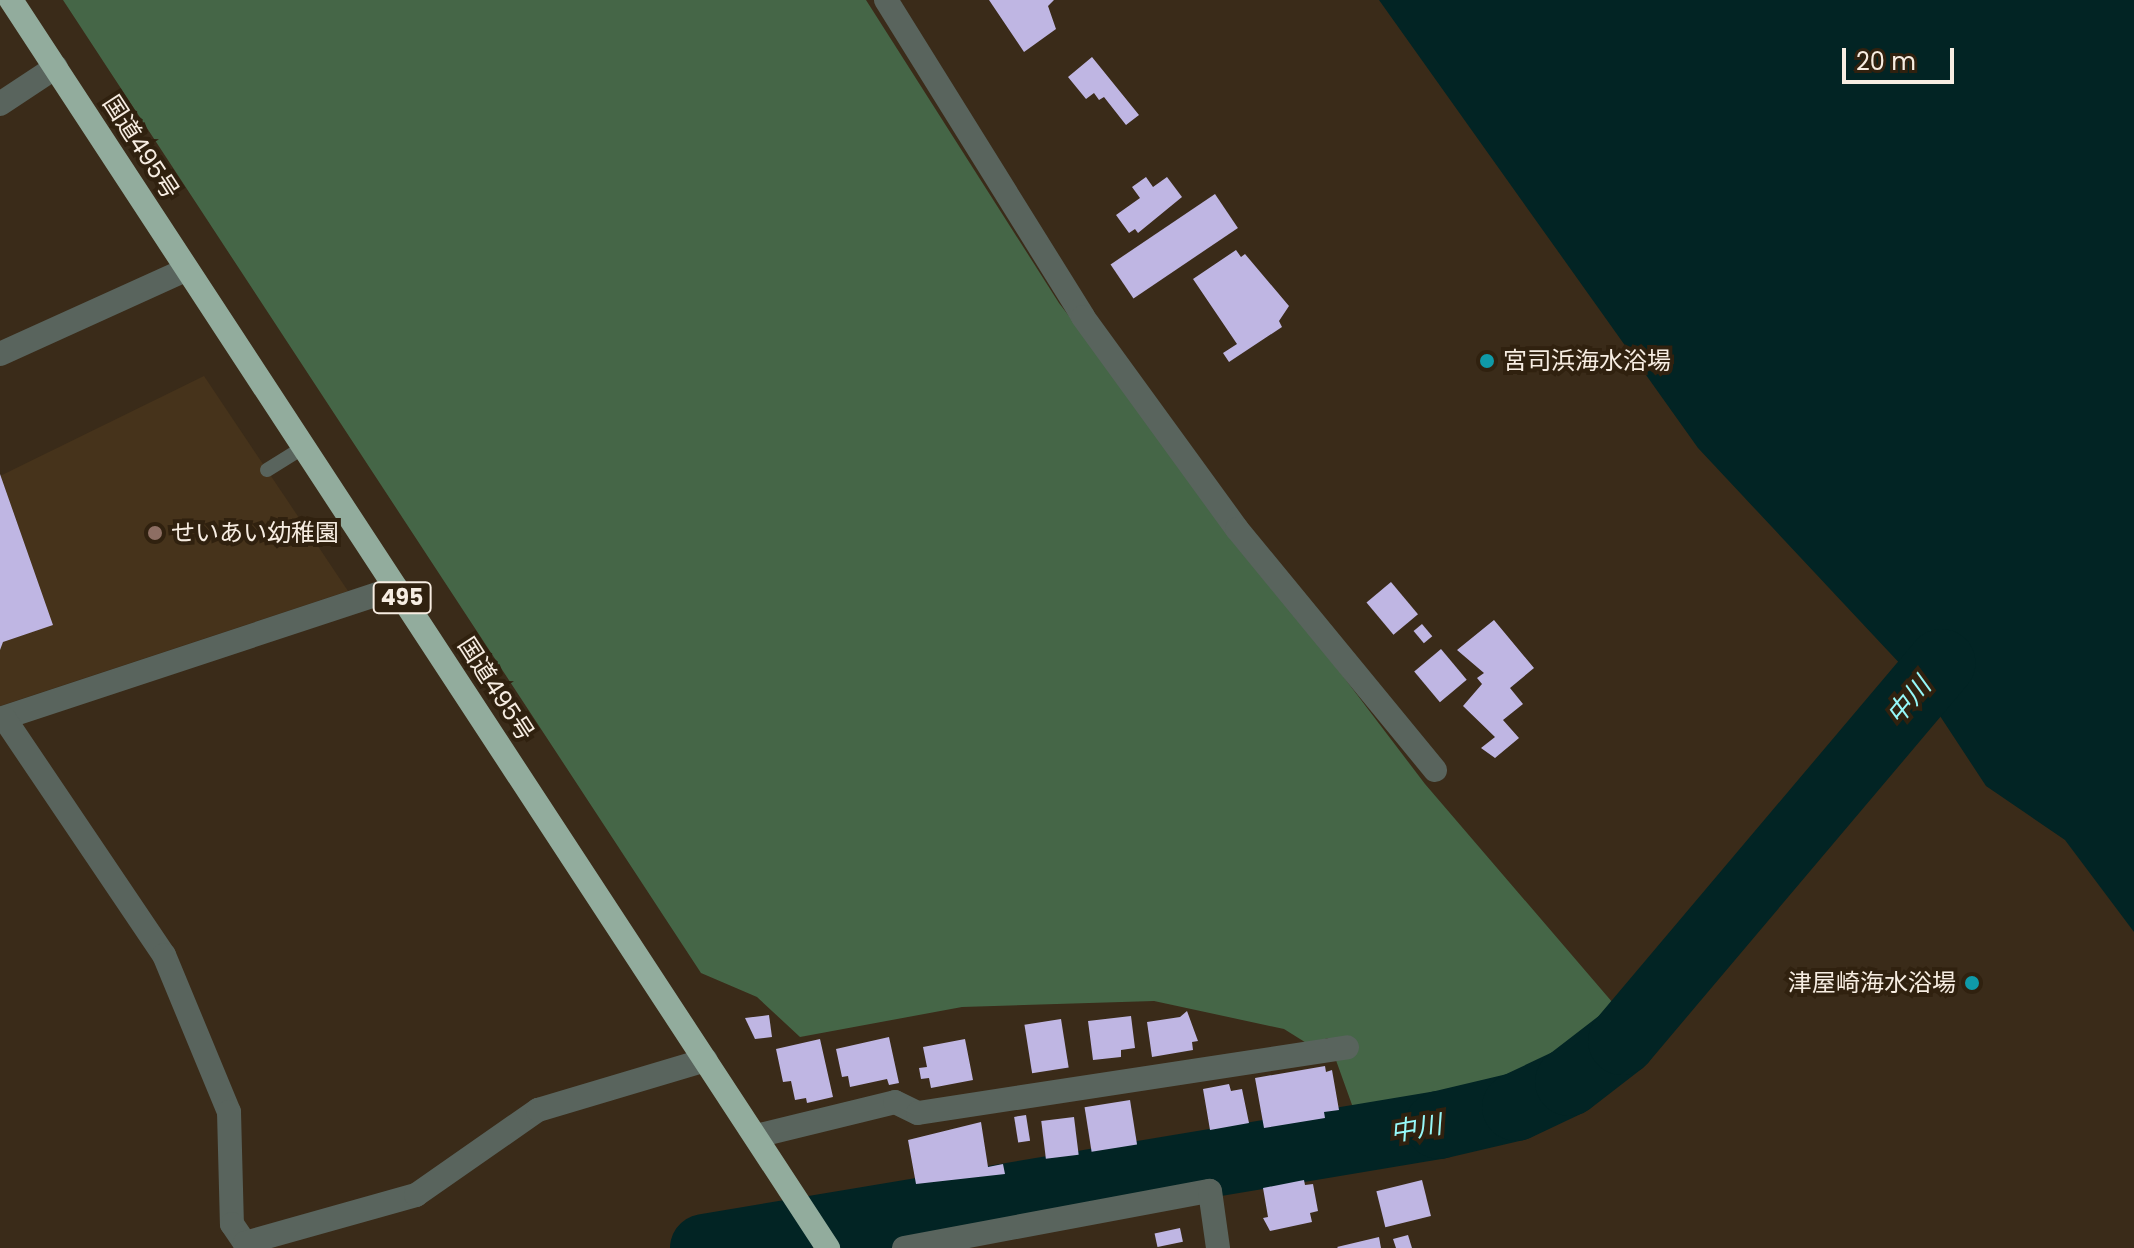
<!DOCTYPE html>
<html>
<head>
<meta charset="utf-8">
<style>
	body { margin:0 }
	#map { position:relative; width:2134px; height:1248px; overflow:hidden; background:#3a2b19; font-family:Poppins,"Noto Sans JP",sans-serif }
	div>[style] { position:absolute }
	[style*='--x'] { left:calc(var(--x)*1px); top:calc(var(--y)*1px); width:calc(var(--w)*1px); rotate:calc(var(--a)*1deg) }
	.built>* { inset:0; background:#46331b }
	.forest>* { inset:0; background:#456647 }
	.water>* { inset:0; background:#022424 }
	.river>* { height:68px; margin:-34px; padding:0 34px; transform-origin:34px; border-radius:34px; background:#022424 }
	.building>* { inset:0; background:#bfb6e3; transform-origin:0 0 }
	.lane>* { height:14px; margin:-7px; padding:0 7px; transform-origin:7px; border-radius:7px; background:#59645d }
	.street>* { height:24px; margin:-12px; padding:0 12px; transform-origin:12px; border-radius:12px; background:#59645d }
	.highway>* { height:24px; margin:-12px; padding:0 12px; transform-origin:12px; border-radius:12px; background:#92ac9d }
	.dots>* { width:22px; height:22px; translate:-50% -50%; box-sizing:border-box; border:4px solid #30210f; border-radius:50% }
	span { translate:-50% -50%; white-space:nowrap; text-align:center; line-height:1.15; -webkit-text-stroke:8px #30210f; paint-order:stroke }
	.shield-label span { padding:2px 6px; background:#30210f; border:2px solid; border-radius:6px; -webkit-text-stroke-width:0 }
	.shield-label { font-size:22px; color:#f7ede2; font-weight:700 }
	.street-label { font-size:24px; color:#f7ede2 }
	.poi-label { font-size:24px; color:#f7ede2 }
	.left { translate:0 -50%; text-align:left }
	.right { translate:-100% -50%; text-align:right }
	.water-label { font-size:26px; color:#96f8f8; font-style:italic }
	.scale { position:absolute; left:1842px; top:48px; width:112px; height:36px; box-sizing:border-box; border:4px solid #f7ede2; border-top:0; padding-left:10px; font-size:24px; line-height:28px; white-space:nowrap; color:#f7ede2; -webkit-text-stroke:6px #30210f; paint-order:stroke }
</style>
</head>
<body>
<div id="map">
	<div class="built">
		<i style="clip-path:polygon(204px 376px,348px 591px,0 706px,0 476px)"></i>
	</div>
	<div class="forest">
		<i style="clip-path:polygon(63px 0,866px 0,1059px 303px,1425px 784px,1619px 1010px,1589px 1046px,1547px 1069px,1498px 1088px,1356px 1116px,1328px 1038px,1308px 1044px,1284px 1029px,1154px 1001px,962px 1007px,800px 1037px,757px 997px,701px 973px)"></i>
	</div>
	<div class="water">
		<i style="clip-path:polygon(1379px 0,2134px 0,2134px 932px,2065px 840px,1986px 786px,1919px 684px,1698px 448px)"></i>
	</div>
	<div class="river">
		<i style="--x:704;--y:1248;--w:745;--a:-9.5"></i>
		<i style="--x:1439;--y:1125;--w:79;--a:-13.2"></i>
		<i style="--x:1516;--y:1107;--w:59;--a:-25.3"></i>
		<i style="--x:1569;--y:1082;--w:67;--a:-37.7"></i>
		<i style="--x:1622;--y:1041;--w:495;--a:-49.8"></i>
	</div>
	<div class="building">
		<i style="clip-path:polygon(989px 0,1054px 0,1048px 6px,1056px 29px,1024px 52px)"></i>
		<i style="clip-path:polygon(1092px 57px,1139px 115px,1126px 125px,1104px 97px,1099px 100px,1094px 93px,1086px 99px,1068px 77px)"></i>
		<i style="clip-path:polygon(1146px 177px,1153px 187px,1167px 177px,1182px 197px,1138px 233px,1135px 229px,1129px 233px,1116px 215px,1140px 198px,1132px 187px)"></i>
		<i style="left:1215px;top:194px;width:41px;height:126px;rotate:56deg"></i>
		<i style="clip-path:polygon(1236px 250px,1241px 257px,1245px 254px,1289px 306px,1279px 321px,1282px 327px,1229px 362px,1223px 353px,1237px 344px,1193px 279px)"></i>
		<i style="clip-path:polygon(0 474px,53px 625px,3px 642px,0 650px)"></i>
		<i style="left:1391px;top:582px;width:42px;height:32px;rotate:50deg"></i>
		<i style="clip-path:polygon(1494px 620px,1534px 668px,1510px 688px,1523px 704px,1503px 720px,1519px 738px,1495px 758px,1481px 748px,1495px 737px,1463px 706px,1482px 684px,1477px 678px,1484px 673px,1457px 650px)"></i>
		<i style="left:1422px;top:624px;width:16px;height:11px;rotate:50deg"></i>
		<i style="left:1441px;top:649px;width:40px;height:35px;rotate:50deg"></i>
		<i style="clip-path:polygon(1187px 1011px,1198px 1041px,1192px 1042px,1193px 1050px,1152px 1057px,1147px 1022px,1180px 1017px)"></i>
		<i style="clip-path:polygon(769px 1015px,772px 1037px,755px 1039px,745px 1018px)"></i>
		<i style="clip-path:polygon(1131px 1016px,1135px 1048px,1121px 1050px,1121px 1057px,1093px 1060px,1088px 1021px)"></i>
		<i style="left:1061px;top:1019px;width:49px;height:37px;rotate:81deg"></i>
		<i style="clip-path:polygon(889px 1037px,899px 1083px,889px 1085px,887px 1079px,850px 1087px,848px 1076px,842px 1077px,836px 1049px)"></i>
		<i style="clip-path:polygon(820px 1039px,833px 1097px,807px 1103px,806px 1098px,795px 1100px,791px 1081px,783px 1082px,776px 1049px)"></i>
		<i style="clip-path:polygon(965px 1039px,973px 1080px,931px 1088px,929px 1078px,921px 1079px,919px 1068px,927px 1067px,923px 1047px)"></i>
		<i style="clip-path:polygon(1325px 1066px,1326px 1072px,1332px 1070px,1339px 1110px,1324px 1112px,1325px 1118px,1264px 1128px,1255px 1078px)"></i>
		<i style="clip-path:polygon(1229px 1084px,1231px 1091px,1242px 1089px,1249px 1123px,1210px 1130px,1203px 1089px)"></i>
		<i style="left:1130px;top:1100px;width:45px;height:46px;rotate:81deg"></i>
		<i style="left:1026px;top:1115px;width:26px;height:12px;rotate:81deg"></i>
		<i style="left:1074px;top:1117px;width:38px;height:33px;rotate:83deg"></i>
		<i style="clip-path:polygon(981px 1122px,988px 1167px,1003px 1164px,1005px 1174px,916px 1184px,908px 1140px)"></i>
		<i style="clip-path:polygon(1304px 1180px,1305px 1185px,1313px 1184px,1318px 1211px,1310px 1213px,1312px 1222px,1270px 1231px,1263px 1218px,1268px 1217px,1263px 1188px)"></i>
		<i style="left:1422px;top:1180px;width:37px;height:47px;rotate:76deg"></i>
		<i style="left:1180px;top:1228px;width:14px;height:26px;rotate:78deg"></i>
		<i style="clip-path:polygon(1408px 1235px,1412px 1248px,1396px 1248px,1393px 1239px)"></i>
		<i style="clip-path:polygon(1379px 1237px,1381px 1248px,1338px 1248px,1337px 1247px)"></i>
	</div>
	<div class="lane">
		<i style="--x:267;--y:470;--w:44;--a:-31.9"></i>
	</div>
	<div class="street">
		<i style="--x:886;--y:0;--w:373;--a:58.1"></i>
		<i style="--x:1083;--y:317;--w:262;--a:54"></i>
		<i style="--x:1237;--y:529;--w:312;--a:50.6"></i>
		<i style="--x:0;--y:104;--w:67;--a:-33.5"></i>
		<i style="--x:0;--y:354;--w:205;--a:-24.4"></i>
		<i style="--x:396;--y:588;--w:413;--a:161.7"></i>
		<i style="--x:4;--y:718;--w:286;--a:56"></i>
		<i style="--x:164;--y:955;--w:170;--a:67.5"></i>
		<i style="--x:229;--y:1112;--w:112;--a:88.5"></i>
		<i style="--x:232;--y:1224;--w:23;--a:56"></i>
		<i style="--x:245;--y:1243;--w:178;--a:-15.7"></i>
		<i style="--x:416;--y:1195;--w:149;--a:-34.9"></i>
		<i style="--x:538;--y:1110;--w:175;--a:-16.6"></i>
		<i style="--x:756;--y:1136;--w:143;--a:-13.7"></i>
		<i style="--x:895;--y:1102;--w:25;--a:26"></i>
		<i style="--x:918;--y:1113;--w:434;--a:-8.7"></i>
		<i style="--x:904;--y:1248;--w:311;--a:-10.6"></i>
		<i style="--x:1210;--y:1191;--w:58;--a:82"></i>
	</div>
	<div class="highway">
		<i style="--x:11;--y:0;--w:1492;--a:56.79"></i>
	</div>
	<div class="dots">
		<i style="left:1487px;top:361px;background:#0f9aa8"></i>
		<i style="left:155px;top:533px;background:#8d6e63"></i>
		<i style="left:1972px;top:983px;background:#0f9aa8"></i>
	</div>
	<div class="shield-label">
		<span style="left:402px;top:598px">495</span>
	</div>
	<div class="street-label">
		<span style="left:141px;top:147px;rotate:57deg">国道495号</span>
		<span style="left:496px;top:689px;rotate:57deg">国道495号</span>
	</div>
	<div class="poi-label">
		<span class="left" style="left:1503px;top:361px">宮司浜海水浴場</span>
		<span class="left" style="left:171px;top:533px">せいあい幼稚園</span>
		<span class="right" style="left:1956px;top:983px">津屋崎海水浴場</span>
	</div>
	<div class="water-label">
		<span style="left:1909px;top:701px;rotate:-50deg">中川</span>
		<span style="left:1416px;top:1129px;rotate:-10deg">中川</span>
	</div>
	<div class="scale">20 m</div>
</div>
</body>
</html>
